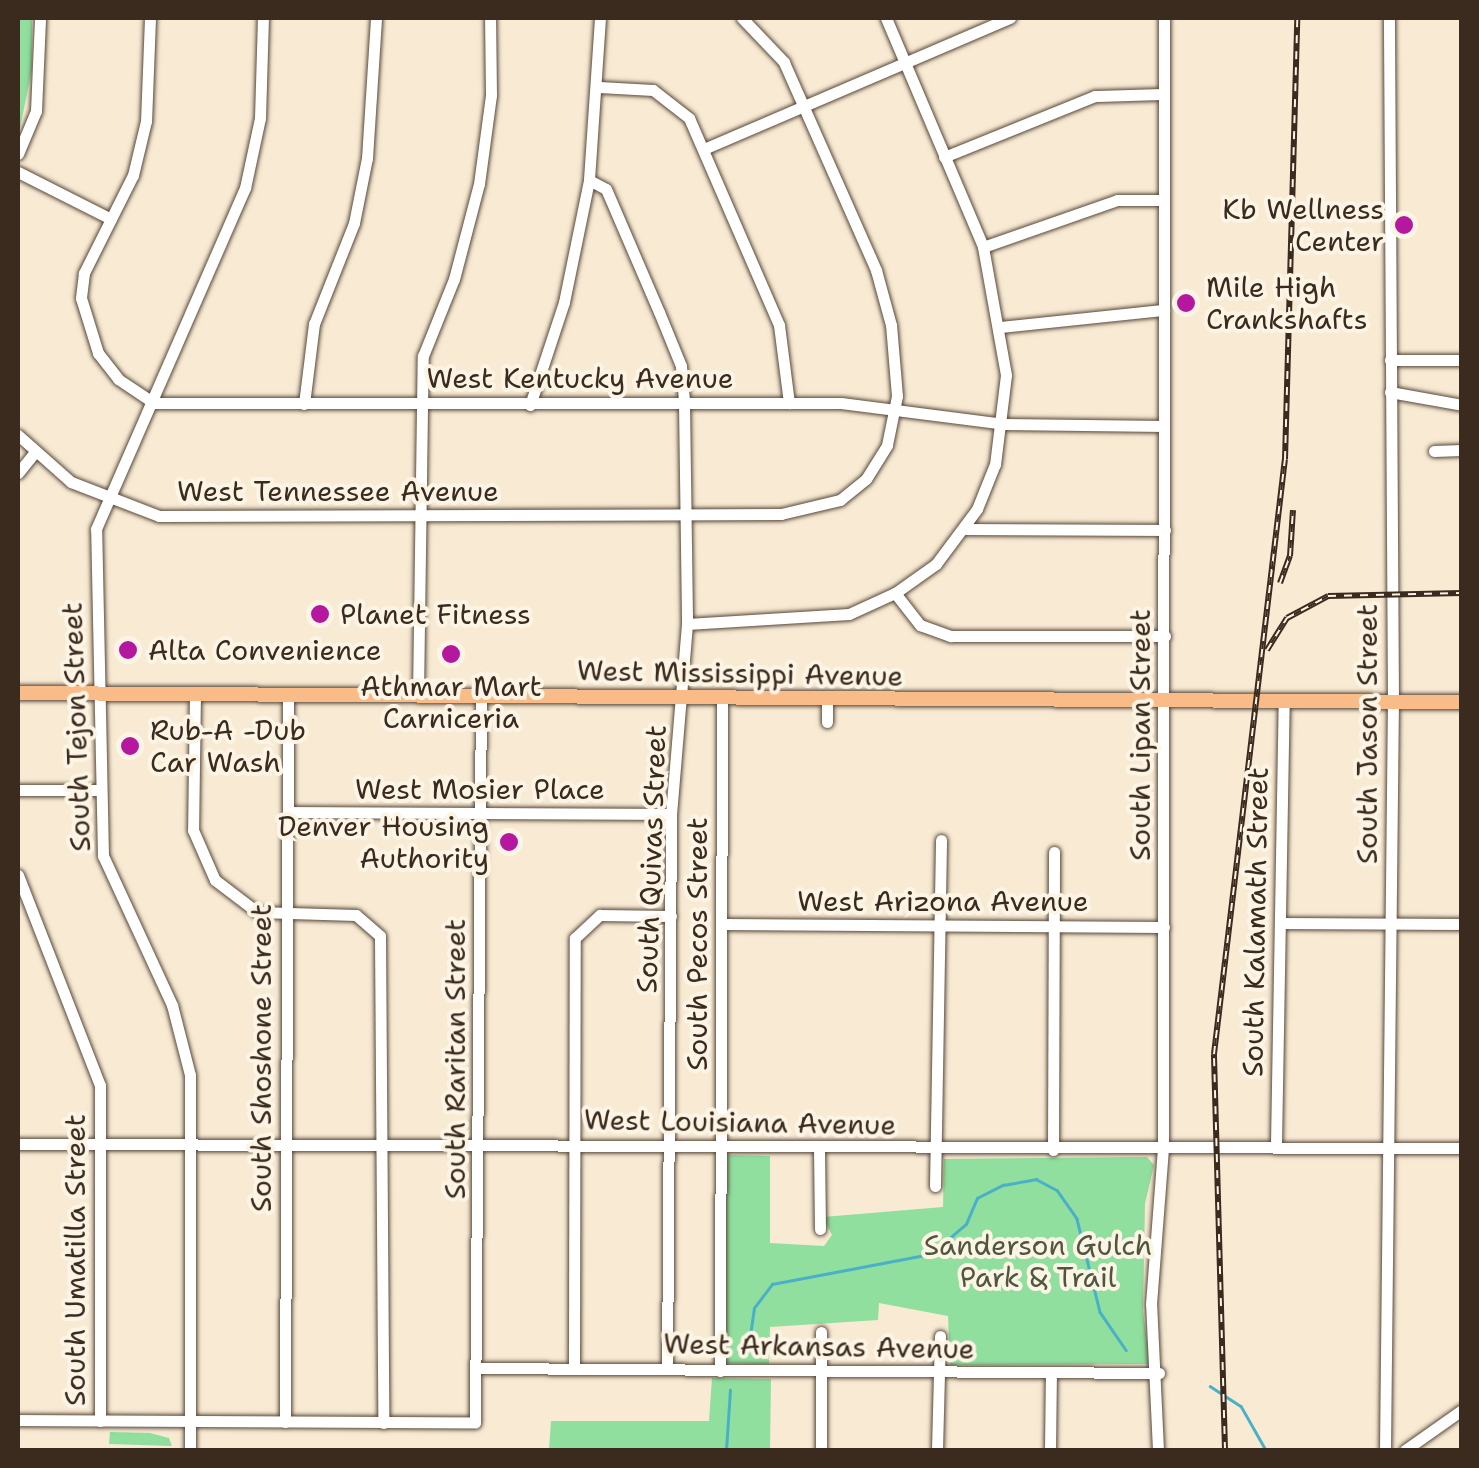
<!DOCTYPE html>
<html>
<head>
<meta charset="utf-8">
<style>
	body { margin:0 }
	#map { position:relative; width:1479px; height:1468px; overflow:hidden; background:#f8ead3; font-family:"Shantell Sans",sans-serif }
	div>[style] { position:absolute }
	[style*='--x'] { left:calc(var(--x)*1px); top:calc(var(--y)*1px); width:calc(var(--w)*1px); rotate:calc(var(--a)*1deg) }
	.green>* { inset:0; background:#90df9e }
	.stream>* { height:2.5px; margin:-1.25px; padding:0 1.25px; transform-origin:1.25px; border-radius:1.25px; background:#49b0c8 }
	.roads { filter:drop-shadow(0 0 2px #574739) drop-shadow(0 0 2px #574739) }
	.minor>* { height:11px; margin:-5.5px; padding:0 5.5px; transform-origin:5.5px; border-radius:5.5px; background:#fff }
	.major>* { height:14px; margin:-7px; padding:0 7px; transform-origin:7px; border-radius:7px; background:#f9bc89 }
	.rail>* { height:6px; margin-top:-3px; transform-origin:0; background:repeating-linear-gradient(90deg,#fcf5e5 0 8px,#3b2a1e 0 16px); box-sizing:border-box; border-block:2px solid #3b2a1e }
	.dots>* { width:28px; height:28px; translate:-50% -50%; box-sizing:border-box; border:5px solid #fcf5e5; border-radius:50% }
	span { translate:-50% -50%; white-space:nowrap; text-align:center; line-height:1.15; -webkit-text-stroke:8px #fcf5e5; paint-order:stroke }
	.poi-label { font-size:28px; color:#3b2a1e }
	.right { translate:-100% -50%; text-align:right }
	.left { translate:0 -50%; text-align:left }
	.street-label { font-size:28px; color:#3b2a1e }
	.park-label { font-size:28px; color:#50573e }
	.frame { position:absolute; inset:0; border:20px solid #3b2a1e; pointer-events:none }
</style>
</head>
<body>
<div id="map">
	<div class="green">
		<i style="clip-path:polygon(18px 18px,32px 18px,32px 69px,18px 138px)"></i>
		<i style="clip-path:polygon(724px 1155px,770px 1156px,770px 1243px,824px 1246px,832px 1235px,823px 1217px,943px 1207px,944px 1159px,1147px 1157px,1154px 1165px,1145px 1204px,1143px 1311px,1150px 1364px,950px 1365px,948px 1316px,879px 1303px,878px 1320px,770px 1327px,769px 1364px,725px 1363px)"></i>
		<i style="clip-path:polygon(712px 1378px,771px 1379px,770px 1450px,549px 1450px,551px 1421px,709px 1421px)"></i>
		<i style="clip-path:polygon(110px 1432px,150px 1433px,169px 1438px,172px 1446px,109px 1444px)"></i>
	</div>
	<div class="stream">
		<i style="--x:748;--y:1350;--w:42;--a:-81.9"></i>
		<i style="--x:754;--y:1308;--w:30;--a:-53"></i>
		<i style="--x:772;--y:1284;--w:162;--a:-10.7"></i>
		<i style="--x:931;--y:1254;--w:46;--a:-40.6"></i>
		<i style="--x:966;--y:1224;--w:28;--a:-67"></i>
		<i style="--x:977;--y:1198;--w:29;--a:-27"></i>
		<i style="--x:1003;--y:1185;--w:34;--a:-10"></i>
		<i style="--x:1036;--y:1179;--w:24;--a:28"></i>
		<i style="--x:1057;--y:1190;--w:35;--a:55"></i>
		<i style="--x:1077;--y:1219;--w:96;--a:76.1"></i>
		<i style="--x:1100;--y:1312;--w:46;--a:55.6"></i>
		<i style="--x:1210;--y:1386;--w:37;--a:33"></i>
		<i style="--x:1241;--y:1406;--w:51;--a:60.4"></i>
		<i style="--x:726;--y:1450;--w:60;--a:-86.2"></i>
	</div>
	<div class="roads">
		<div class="minor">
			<i style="--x:150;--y:18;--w:103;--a:92.2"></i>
			<i style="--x:146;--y:121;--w:56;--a:103.5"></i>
			<i style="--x:133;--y:175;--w:110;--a:116.6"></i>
			<i style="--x:84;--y:273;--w:25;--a:97"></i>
			<i style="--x:81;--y:298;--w:58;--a:72.8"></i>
			<i style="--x:98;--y:353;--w:33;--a:52"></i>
			<i style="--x:118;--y:379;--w:43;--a:33.7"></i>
			<i style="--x:154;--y:403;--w:687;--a:0"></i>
			<i style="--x:841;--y:403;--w:164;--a:7.3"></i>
			<i style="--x:1004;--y:424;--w:160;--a:0.7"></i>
			<i style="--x:600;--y:18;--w:162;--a:93.9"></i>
			<i style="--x:589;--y:180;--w:19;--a:28"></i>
			<i style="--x:606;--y:189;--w:134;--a:66.7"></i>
			<i style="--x:659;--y:312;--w:58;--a:67.8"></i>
			<i style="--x:681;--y:366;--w:37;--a:85"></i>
			<i style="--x:684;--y:403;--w:221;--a:89.2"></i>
			<i style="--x:687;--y:624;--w:191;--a:94.8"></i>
			<i style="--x:671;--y:814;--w:554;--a:90.41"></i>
			<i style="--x:886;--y:18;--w:249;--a:67"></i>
			<i style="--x:983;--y:247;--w:130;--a:79.8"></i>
			<i style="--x:1006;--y:375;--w:90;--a:97"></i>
			<i style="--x:995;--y:464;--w:48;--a:111.8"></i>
			<i style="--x:977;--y:509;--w:69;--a:126.7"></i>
			<i style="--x:936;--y:564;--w:50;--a:144.7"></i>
			<i style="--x:599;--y:87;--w:54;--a:3.2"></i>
			<i style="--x:653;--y:90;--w:46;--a:37.9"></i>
			<i style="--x:689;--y:118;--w:226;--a:66.5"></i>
			<i style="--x:779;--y:325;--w:79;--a:82.7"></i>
			<i style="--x:706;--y:148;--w:331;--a:-23.2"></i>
			<i style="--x:18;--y:154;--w:47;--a:-67.3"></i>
			<i style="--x:36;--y:111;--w:93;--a:-87.5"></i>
			<i style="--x:944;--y:157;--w:163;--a:-22"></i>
			<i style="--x:1095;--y:96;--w:69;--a:-1.7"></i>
			<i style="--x:18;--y:172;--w:104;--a:26.8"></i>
			<i style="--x:983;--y:247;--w:142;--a:-19.3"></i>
			<i style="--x:1117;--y:200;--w:47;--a:0"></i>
			<i style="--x:1001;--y:327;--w:164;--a:-6"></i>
			<i style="--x:1390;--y:360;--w:72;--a:0"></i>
			<i style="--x:1390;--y:392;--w:73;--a:10.2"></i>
			<i style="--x:304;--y:404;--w:81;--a:-82.9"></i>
			<i style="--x:314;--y:324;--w:109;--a:-68.4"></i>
			<i style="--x:354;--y:223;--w:66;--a:-78.7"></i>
			<i style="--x:367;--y:158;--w:140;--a:-86.3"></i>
			<i style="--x:530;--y:405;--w:108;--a:-71.7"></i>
			<i style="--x:564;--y:302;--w:125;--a:-78.4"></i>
			<i style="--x:18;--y:435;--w:71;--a:41.6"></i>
			<i style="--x:71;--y:482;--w:94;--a:21.1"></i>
			<i style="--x:159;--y:516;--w:622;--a:-0.18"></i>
			<i style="--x:781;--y:514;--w:61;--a:-13.3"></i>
			<i style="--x:840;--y:500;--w:33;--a:-39"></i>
			<i style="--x:866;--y:479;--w:40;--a:-58"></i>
			<i style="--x:887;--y:445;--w:50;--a:-78.5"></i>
			<i style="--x:897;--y:396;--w:71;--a:-94.8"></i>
			<i style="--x:891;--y:325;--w:57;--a:-105.3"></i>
			<i style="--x:876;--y:270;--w:227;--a:-113.9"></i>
			<i style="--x:784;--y:62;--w:61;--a:-133.7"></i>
			<i style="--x:1434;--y:451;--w:28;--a:-2"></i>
			<i style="--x:18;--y:473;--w:26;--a:-51"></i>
			<i style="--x:966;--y:529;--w:199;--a:0.3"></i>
			<i style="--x:687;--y:624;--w:162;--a:-3.5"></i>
			<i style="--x:849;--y:614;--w:51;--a:-24.5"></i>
			<i style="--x:895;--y:593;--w:41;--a:52"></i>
			<i style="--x:920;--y:625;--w:33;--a:20"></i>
			<i style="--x:951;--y:636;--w:214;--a:0"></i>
			<i style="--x:195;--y:693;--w:137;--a:90.8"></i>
			<i style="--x:193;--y:830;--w:55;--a:66.3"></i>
			<i style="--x:215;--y:880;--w:53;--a:37.3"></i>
			<i style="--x:257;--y:912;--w:99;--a:1.7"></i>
			<i style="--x:356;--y:915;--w:32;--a:41"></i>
			<i style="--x:380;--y:936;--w:487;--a:89.6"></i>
			<i style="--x:418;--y:695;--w:339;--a:-89.2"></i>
			<i style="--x:423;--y:356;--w:83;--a:-68.1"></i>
			<i style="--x:454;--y:279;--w:98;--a:-75.3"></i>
			<i style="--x:479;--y:184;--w:90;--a:-82.3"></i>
			<i style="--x:491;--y:95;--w:77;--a:-90.7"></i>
			<i style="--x:827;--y:701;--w:21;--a:90"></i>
			<i style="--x:18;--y:790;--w:80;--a:0"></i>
			<i style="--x:289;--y:812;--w:382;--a:0.3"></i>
			<i style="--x:18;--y:875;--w:225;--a:68.7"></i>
			<i style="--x:100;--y:1085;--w:336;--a:90"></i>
			<i style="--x:1281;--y:923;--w:181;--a:0.3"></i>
			<i style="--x:722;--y:924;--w:442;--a:0.4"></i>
			<i style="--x:18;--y:1144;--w:1444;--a:0.16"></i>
			<i style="--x:1276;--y:1144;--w:443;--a:-89"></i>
			<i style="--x:819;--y:1148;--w:81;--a:89.3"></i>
			<i style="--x:1053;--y:1150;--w:298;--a:-89.8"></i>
			<i style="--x:935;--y:1186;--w:346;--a:-89"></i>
			<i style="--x:821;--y:1332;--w:118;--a:90"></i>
			<i style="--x:479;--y:1368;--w:680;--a:0.42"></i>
			<i style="--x:574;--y:1368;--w:430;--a:-89.9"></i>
			<i style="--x:575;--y:938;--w:34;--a:-43"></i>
			<i style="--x:600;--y:915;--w:71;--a:0.8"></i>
			<i style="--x:720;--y:1371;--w:673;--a:-89.83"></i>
			<i style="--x:18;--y:1420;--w:457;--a:0.3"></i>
			<i style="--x:475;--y:1422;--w:726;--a:-89.53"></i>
			<i style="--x:285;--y:1422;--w:727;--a:-89.76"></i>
			<i style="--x:190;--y:1450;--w:375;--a:-90"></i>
			<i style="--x:190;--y:1075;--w:72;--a:-104.4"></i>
			<i style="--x:172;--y:1005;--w:164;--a:-114.8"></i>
			<i style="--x:103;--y:856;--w:327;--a:-91.2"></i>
			<i style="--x:96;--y:529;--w:372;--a:-66.4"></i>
			<i style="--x:245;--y:188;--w:72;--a:-77.9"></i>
			<i style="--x:260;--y:118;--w:100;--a:-88.3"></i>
			<i style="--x:937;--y:1450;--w:114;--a:-88.5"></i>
			<i style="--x:1050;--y:1450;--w:77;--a:-89.3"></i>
			<i style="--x:1158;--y:1450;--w:146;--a:-92.7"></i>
			<i style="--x:1151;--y:1304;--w:155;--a:-85.6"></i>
			<i style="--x:1163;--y:1149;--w:1131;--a:-89.95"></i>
			<i style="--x:1385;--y:1450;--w:748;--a:-89.39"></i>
			<i style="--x:1393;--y:702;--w:684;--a:-90.34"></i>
			<i style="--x:1405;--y:1450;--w:70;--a:-35.1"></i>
		</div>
		<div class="major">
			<i style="--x:18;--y:693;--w:1444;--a:0.36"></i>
		</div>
	</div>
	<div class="rail">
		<i style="--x:1280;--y:583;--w:29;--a:-70"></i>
		<i style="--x:1290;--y:556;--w:46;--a:-86.3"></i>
		<i style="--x:1267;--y:650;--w:38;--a:-58"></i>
		<i style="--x:1287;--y:618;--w:47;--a:-28.2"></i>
		<i style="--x:1328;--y:596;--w:134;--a:-1.3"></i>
		<i style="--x:1225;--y:1450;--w:396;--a:-91.6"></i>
		<i style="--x:1214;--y:1054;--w:599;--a:-83.2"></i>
		<i style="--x:1285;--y:459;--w:441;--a:-88.4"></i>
	</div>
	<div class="dots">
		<i style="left:1404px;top:225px;background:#b5179e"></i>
		<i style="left:1186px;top:303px;background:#b5179e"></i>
		<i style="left:320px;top:614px;background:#b5179e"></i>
		<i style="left:128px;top:650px;background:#b5179e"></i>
		<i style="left:451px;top:654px;background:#b5179e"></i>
		<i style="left:130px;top:746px;background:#b5179e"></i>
		<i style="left:509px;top:842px;background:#b5179e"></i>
	</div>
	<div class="poi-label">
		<span class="right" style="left:1384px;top:225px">Kb Wellness<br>Center</span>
		<span class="left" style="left:1206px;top:303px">Mile High<br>Crankshafts</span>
		<span class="left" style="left:340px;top:614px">Planet Fitness</span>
		<span class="left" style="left:148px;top:650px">Alta Convenience</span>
		<span style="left:451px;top:702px">Athmar Mart<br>Carniceria</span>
		<span class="left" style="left:150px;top:746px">Rub-A -Dub<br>Car Wash</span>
		<span class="right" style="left:489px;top:842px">Denver Housing<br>Authority</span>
	</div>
	<div class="street-label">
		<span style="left:580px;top:378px">West Kentucky Avenue</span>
		<span style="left:338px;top:491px">West Tennessee Avenue</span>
		<span style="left:740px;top:673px;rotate:1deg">West Mississippi Avenue</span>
		<span style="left:76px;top:727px;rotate:-92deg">South Tejon Street</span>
		<span style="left:1367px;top:734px;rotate:-90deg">South Jason Street</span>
		<span style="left:1140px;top:735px;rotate:-90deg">South Lipan Street</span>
		<span style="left:480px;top:789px">West Mosier Place</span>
		<span style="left:651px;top:859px;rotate:-88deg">South Quivas Street</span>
		<span style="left:943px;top:901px">West Arizona Avenue</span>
		<span style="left:1255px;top:922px;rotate:-89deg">South Kalamath Street</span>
		<span style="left:697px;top:944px;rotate:-90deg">South Pecos Street</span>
		<span style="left:261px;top:1058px;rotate:-90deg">South Shoshone Street</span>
		<span style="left:455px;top:1059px;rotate:-90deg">South Raritan Street</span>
		<span style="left:740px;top:1122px;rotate:1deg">West Louisiana Avenue</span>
		<span style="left:75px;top:1260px;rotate:-90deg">South Umatilla Street</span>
		<span style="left:819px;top:1346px;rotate:1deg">West Arkansas Avenue</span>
	</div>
	<div class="park-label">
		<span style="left:1038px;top:1261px">Sanderson Gulch<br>Park &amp; Trail</span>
	</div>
	<div class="frame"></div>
</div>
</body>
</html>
